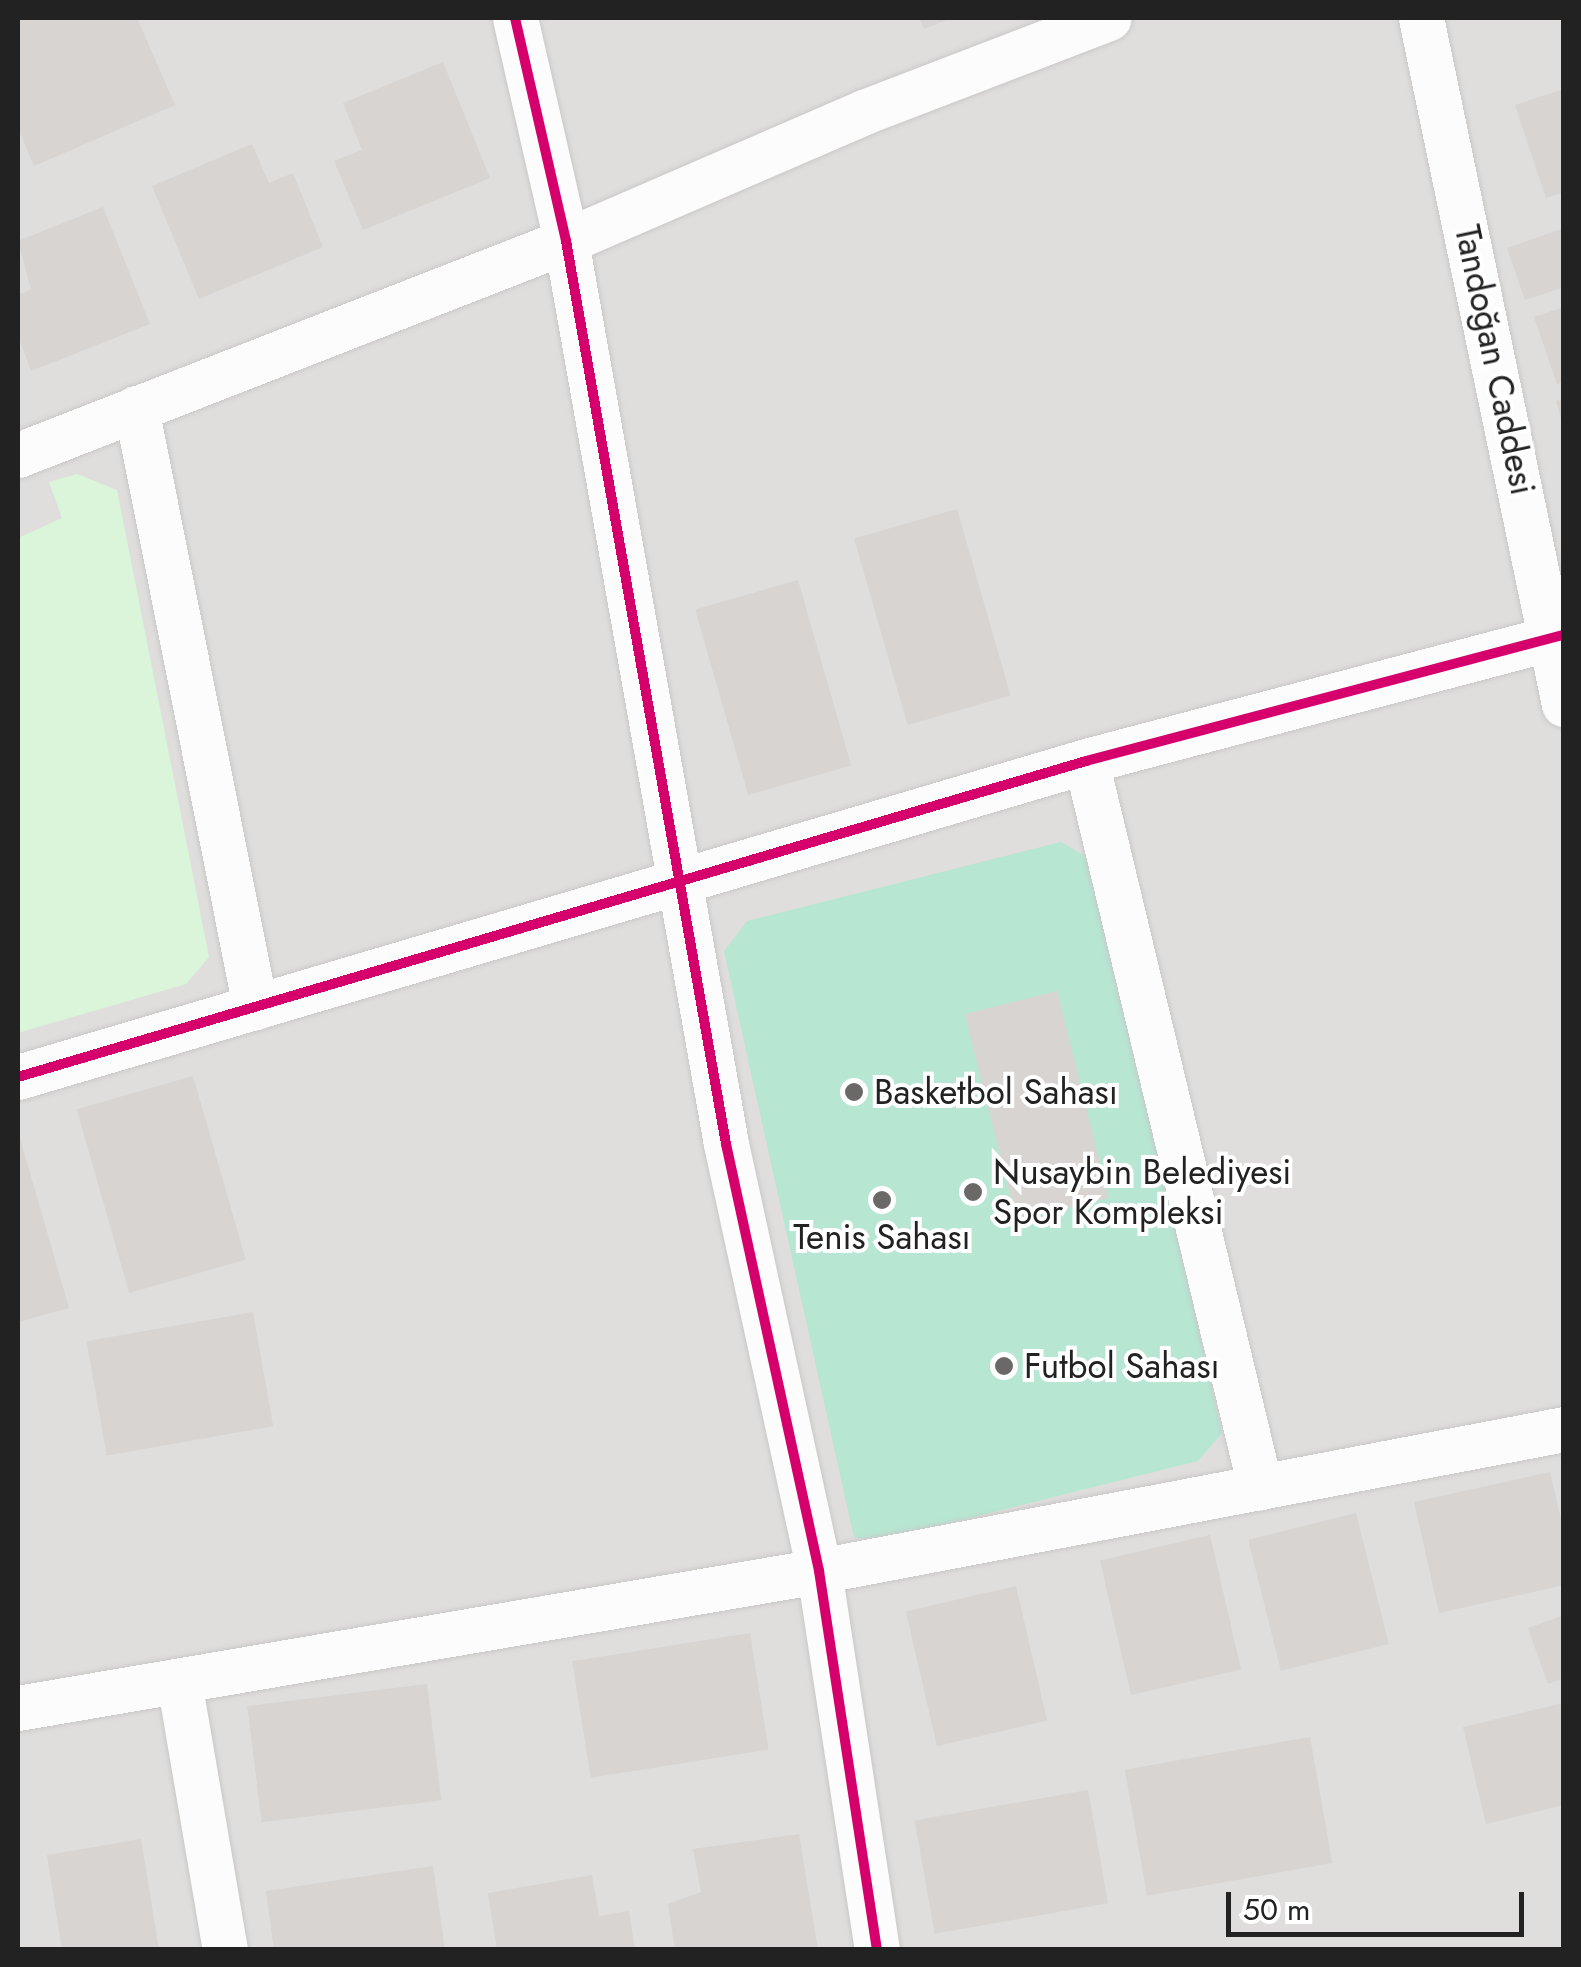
<!DOCTYPE html>
<html>
<head>
<meta charset="utf-8">
<style>
	body { margin:0 }
	#map { position:relative; width:1581px; height:1967px; overflow:hidden; background:#f0eeeb; font-family:Jost,sans-serif }
	div>[style] { position:absolute }
	[style*='--x'] { left:calc(var(--x)*1px); top:calc(var(--y)*1px); width:calc(var(--w)*1px); rotate:calc(var(--a)*1deg) }
	.residential>* { inset:0; background:#dfdedc; transform-origin:0 0 }
	.park>* { inset:0; background:#daf5da }
	.pitch>* { inset:0; background:#b7e6d2 }
	.building>* { inset:0; background:#d7d4d2; transform-origin:0 0 }
	.roads { filter:drop-shadow(0 0 2px #c9c8c7) drop-shadow(0 0 2px #c9c8c7) }
	.minor>* { height:45px; margin:-22.5px; padding:0 22.5px; transform-origin:22.5px; border-radius:22.5px; background:#fdfcfc }
	.cycleway>* { height:10px; margin:-5px; padding:0 5px; transform-origin:5px; border-radius:5px; background:#d6006c }
	.dots>* { width:28px; height:28px; translate:-50% -50%; box-sizing:border-box; border:5px solid #fff; border-radius:50% }
	span { translate:-50% -50%; white-space:nowrap; text-align:center; line-height:1.15; -webkit-text-stroke:8px #fff; paint-order:stroke }
	.street-label { font-size:35px; color:#222 }
	.poi-label { font-size:35px; color:#222 }
	.left { translate:0 -50%; text-align:left }
	.frame { position:absolute; inset:0; border:20px solid #222; pointer-events:none }
	.scale { position:absolute; left:1226px; top:1892px; width:298px; height:45px; box-sizing:border-box; border:5px solid #222; border-top:0; padding-left:12px; font-size:30px; line-height:35px; white-space:nowrap; color:#222; -webkit-text-stroke:8px #fff; paint-order:stroke }
</style>
</head>
<body>
<div id="map">
	<div class="residential">
		<i style="left:18px;top:18px;width:1545px;height:1931px"></i>
	</div>
	<div class="park">
		<i style="clip-path:polygon(77px 474px,117px 490px,209px 957px,186px 984px,18px 1033px,18px 538px,62px 518px,49px 482px)"></i>
	</div>
	<div class="pitch">
		<i style="clip-path:polygon(1061px 842px,1093px 861px,1222px 1433px,1198px 1461px,894px 1537px,854px 1538px,724px 951px,747px 921px)"></i>
	</div>
	<div class="building">
		<i style="clip-path:polygon(20px 18px,137px 18px,175px 105px,34px 166px,18px 128px)"></i>
		<i style="clip-path:polygon(919px 18px,952px 18px,924px 29px)"></i>
		<i style="clip-path:polygon(443px 62px,490px 178px,363px 230px,334px 161px,362px 150px,343px 103px)"></i>
		<i style="clip-path:polygon(1564px 89px,1564px 192px,1546px 198px,1515px 105px)"></i>
		<i style="clip-path:polygon(252px 144px,269px 183px,293px 173px,323px 247px,199px 299px,152px 186px)"></i>
		<i style="clip-path:polygon(103px 207px,150px 324px,31px 371px,18px 336px,18px 295px,31px 289px,18px 241px)"></i>
		<i style="clip-path:polygon(1564px 228px,1564px 287px,1525px 300px,1507px 248px)"></i>
		<i style="clip-path:polygon(1564px 307px,1564px 382px,1557px 384px,1534px 317px)"></i>
		<i style="clip-path:polygon(1564px 399px,1564px 422px,1562px 422px,1556px 401px)"></i>
		<i style="left:957px;top:509px;width:194px;height:107px;rotate:74deg"></i>
		<i style="left:798px;top:580px;width:193px;height:107px;rotate:74deg"></i>
		<i style="left:1057px;top:991px;width:213px;height:95px;rotate:76deg"></i>
		<i style="left:193px;top:1076px;width:191px;height:121px;rotate:74deg"></i>
		<i style="clip-path:polygon(19px 1135px,69px 1308px,18px 1322px,18px 1135px)"></i>
		<i style="left:253px;top:1312px;width:116px;height:169px;rotate:80deg"></i>
		<i style="clip-path:polygon(1550px 1472px,1564px 1532px,1564px 1585px,1439px 1613px,1414px 1502px)"></i>
		<i style="left:1356px;top:1513px;width:135px;height:111px;rotate:76deg"></i>
		<i style="left:1210px;top:1535px;width:138px;height:113px;rotate:77deg"></i>
		<i style="left:1016px;top:1586px;width:138px;height:113px;rotate:77deg"></i>
		<i style="clip-path:polygon(1564px 1615px,1564px 1678px,1548px 1684px,1528px 1628px)"></i>
		<i style="left:750px;top:1633px;width:118px;height:180px;rotate:81deg"></i>
		<i style="left:427px;top:1684px;width:117px;height:181px;rotate:83deg"></i>
		<i style="clip-path:polygon(1563px 1703px,1564px 1805px,1486px 1824px,1463px 1727px)"></i>
		<i style="left:1310px;top:1737px;width:128px;height:188px;rotate:80deg"></i>
		<i style="left:1088px;top:1790px;width:115px;height:176px;rotate:80deg"></i>
		<i style="clip-path:polygon(799px 1834px,818px 1950px,675px 1950px,668px 1904px,701px 1892px,693px 1849px)"></i>
		<i style="clip-path:polygon(141px 1839px,159px 1950px,62px 1950px,47px 1855px)"></i>
		<i style="clip-path:polygon(433px 1866px,445px 1950px,274px 1950px,266px 1891px)"></i>
		<i style="clip-path:polygon(592px 1875px,599px 1916px,629px 1911px,635px 1950px,497px 1950px,488px 1893px)"></i>
	</div>
	<div class="roads">
		<div class="minor">
			<i style="--x:515;--y:18;--w:229;--a:77.1"></i>
			<i style="--x:566;--y:241;--w:917;--a:79.95"></i>
			<i style="--x:726;--y:1144;--w:437;--a:77.7"></i>
			<i style="--x:819;--y:1571;--w:383;--a:81.3"></i>
			<i style="--x:1421;--y:18;--w:701;--a:78.23"></i>
			<i style="--x:136;--y:408;--w:611;--a:78.76"></i>
			<i style="--x:18;--y:455;--w:588;--a:-21.33"></i>
			<i style="--x:566;--y:241;--w:325;--a:-23.4"></i>
			<i style="--x:864;--y:112;--w:262;--a:-21"></i>
			<i style="--x:1086;--y:761;--w:747;--a:76.52"></i>
			<i style="--x:18;--y:1077;--w:1114;--a:-16.48"></i>
			<i style="--x:1086;--y:761;--w:494;--a:-14.8"></i>
			<i style="--x:179;--y:1681;--w:273;--a:80.3"></i>
			<i style="--x:18;--y:1708;--w:813;--a:-9.71"></i>
			<i style="--x:819;--y:1571;--w:758;--a:-10.79"></i>
		</div>
	</div>
	<div class="cycleway">
		<i style="--x:515;--y:18;--w:229;--a:77.1"></i>
		<i style="--x:566;--y:241;--w:917;--a:79.95"></i>
		<i style="--x:726;--y:1144;--w:437;--a:77.7"></i>
		<i style="--x:819;--y:1571;--w:383;--a:81.3"></i>
		<i style="--x:18;--y:1077;--w:1114;--a:-16.48"></i>
		<i style="--x:1086;--y:761;--w:494;--a:-14.8"></i>
	</div>
	<div class="dots">
		<i style="left:854px;top:1092px;background:#6a6968"></i>
		<i style="left:973px;top:1192px;background:#6a6968"></i>
		<i style="left:882px;top:1200px;background:#6a6968"></i>
		<i style="left:1004px;top:1366px;background:#6a6968"></i>
	</div>
	<div class="street-label">
		<span style="left:1495px;top:360px;rotate:78deg">Tandoğan Caddesi</span>
	</div>
	<div class="poi-label">
		<span class="left" style="left:874px;top:1092px">Basketbol Sahası</span>
		<span class="left" style="left:993px;top:1192px">Nusaybin Belediyesi<br>Spor Kompleksi</span>
		<span style="left:882px;top:1237px">Tenis Sahası</span>
		<span class="left" style="left:1024px;top:1366px">Futbol Sahası</span>
	</div>
	<div class="frame"></div>
	<div class="scale">50 m</div>
</div>
</body>
</html>
